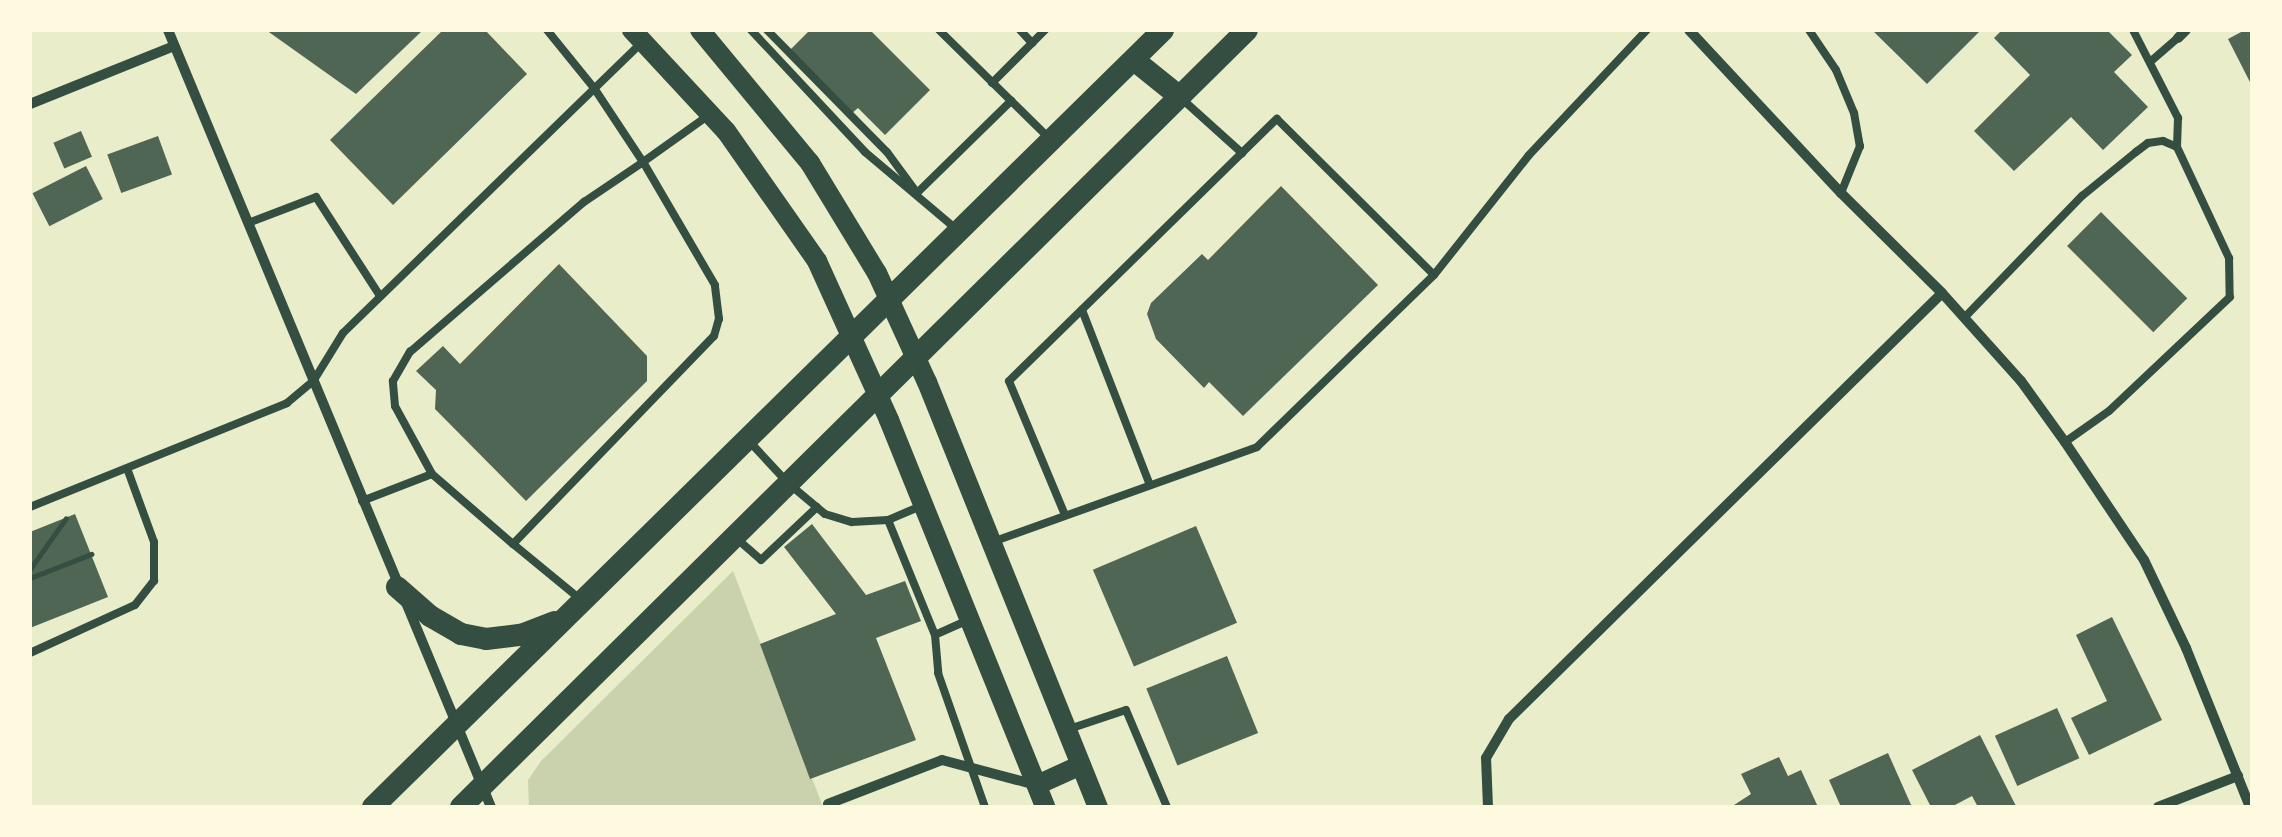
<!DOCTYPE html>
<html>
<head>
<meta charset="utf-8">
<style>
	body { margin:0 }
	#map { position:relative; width:2282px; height:837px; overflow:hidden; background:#e9edc9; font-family:Raleway,sans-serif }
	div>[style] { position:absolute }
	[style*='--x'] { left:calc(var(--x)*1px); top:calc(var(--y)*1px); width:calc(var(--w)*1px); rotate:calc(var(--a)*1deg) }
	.green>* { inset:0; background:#cad2ad }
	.building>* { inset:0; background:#4f6655; transform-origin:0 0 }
	.path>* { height:5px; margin:-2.5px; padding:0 2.5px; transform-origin:2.5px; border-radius:2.5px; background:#344e41 }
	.service>* { height:8px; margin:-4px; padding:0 4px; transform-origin:4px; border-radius:4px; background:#344e41 }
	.minor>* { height:10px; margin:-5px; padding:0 5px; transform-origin:5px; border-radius:5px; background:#344e41 }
	.secondary>* { height:20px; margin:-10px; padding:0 10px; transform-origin:10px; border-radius:10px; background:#344e41 }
	.primary>* { height:22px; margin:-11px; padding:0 11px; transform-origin:11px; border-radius:11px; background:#344e41 }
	span { translate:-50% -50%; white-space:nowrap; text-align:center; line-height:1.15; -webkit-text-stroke:8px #fefae0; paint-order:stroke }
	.frame { position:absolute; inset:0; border:32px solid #fefae0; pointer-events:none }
</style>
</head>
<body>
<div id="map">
	<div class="green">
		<i style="clip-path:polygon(733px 571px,823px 807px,529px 807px,528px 780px,541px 761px)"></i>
	</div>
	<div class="building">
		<i style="clip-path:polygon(266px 30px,423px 30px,356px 94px)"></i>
		<i style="clip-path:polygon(443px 30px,485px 30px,527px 74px,393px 205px,330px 140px)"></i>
		<i style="clip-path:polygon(810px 30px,870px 30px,930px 90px,885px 135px,858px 108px,851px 114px,788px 52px)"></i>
		<i style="clip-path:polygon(1872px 30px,1981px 30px,1927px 84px)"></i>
		<i style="clip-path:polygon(2002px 30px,2107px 30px,2132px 55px,2114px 72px,2148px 107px,2103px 150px,2071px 117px,2014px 171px,1974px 131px,2030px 75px,1994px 38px)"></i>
		<i style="clip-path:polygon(2245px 30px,2252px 30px,2252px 86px,2228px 39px)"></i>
		<i style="left:81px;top:131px;width:28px;height:30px;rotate:67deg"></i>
		<i style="left:158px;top:136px;width:41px;height:54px;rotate:70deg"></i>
		<i style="left:86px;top:166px;width:37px;height:60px;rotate:63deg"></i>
		<i style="clip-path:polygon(1281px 186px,1378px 285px,1243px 416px,1209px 382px,1204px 388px,1156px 339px,1147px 314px,1151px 303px,1202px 254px,1208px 260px)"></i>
		<i style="left:2101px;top:212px;width:122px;height:48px;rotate:45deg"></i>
		<i style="clip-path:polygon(559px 264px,647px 356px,647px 381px,526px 501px,435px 409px,436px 390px,416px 371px,443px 346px,460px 364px)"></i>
		<i style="clip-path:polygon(75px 514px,108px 597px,30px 628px,30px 532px)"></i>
		<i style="clip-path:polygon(812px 524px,866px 595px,905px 581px,921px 621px,876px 638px,916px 740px,810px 779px,760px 644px,836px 614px,784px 547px)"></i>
		<i style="left:1196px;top:526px;width:105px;height:112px;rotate:67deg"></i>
		<i style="clip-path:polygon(2112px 617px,2162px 720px,2089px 755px,2071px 718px,2107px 701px,2076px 635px)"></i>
		<i style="left:1227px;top:656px;width:83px;height:87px;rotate:68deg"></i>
		<i style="left:2057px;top:708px;width:55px;height:68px;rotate:66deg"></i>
		<i style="clip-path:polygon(1980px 735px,2016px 806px,1978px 807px,1972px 796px,1951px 807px,1931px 807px,1912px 770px)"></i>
		<i style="clip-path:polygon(1888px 753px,1912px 807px,1841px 807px,1829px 780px)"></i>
		<i style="clip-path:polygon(1779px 757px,1788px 776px,1801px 770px,1818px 807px,1731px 807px,1751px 794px,1741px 774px)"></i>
	</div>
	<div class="path">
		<i style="--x:30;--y:569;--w:62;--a:-54.8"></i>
		<i style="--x:30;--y:578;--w:66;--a:-21.5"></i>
	</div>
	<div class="service">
		<i style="--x:751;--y:30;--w:167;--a:46.9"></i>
		<i style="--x:865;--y:152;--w:119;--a:40.2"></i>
		<i style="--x:767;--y:30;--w:171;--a:45.5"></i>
		<i style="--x:887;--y:152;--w:51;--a:53.8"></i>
		<i style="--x:917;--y:193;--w:132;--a:-44.4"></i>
		<i style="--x:939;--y:30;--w:156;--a:44.5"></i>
		<i style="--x:1020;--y:30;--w:18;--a:47"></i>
		<i style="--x:1809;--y:30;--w:48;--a:56"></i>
		<i style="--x:1836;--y:70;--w:47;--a:67.3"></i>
		<i style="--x:1854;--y:113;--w:34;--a:80"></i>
		<i style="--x:1860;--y:146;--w:51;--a:112"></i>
		<i style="--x:2133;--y:30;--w:99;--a:62.9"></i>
		<i style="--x:2178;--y:118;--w:29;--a:92"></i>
		<i style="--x:2150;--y:62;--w:37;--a:-41"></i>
		<i style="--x:992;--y:83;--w:75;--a:-45"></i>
		<i style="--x:1182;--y:99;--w:81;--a:42"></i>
		<i style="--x:248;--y:223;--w:73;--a:-20.9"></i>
		<i style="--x:316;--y:197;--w:118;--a:57.1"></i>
		<i style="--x:1082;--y:310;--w:186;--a:68.8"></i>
		<i style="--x:1964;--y:318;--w:170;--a:-46"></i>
		<i style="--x:2082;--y:196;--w:70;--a:-39.2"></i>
		<i style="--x:2136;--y:152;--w:15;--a:-37"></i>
		<i style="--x:2148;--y:143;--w:15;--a:-8"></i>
		<i style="--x:2163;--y:141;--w:15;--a:23"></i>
		<i style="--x:2177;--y:147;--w:123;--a:64.9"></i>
		<i style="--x:2229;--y:258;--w:39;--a:89"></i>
		<i style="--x:2230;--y:297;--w:166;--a:136.7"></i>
		<i style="--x:2109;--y:411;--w:54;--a:144.8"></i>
		<i style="--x:748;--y:440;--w:59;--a:47.1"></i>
		<i style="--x:788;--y:483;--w:48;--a:40"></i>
		<i style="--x:825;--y:514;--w:28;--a:17"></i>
		<i style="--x:852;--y:522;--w:36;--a:-3"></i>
		<i style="--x:362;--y:501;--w:75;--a:-21.1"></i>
		<i style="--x:921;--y:506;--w:36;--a:157"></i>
		<i style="--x:888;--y:520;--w:124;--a:67.8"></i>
		<i style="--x:30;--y:507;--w:277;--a:-22"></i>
		<i style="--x:287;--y:403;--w:35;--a:-40"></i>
		<i style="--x:314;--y:380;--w:55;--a:-58.3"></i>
		<i style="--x:343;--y:333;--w:414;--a:-44.2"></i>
		<i style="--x:1065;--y:515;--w:145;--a:-112.7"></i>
		<i style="--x:1009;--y:381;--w:375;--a:-44.4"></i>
		<i style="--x:1277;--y:119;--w:221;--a:44.8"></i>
		<i style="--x:736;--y:538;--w:33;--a:41"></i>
		<i style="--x:761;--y:560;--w:77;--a:-43.4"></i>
		<i style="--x:995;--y:541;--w:278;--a:-19.7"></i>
		<i style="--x:1257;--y:447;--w:247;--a:-44.2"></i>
		<i style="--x:1434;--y:275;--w:153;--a:-51.6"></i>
		<i style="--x:1529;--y:155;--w:172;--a:-46.7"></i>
		<i style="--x:513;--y:544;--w:107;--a:-139.2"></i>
		<i style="--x:432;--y:474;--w:77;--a:-118.6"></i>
		<i style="--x:395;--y:406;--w:25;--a:-95"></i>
		<i style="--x:393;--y:381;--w:34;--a:-60"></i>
		<i style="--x:410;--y:352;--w:230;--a:-40.8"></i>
		<i style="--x:584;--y:202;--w:71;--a:-34.1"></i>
		<i style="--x:643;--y:162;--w:89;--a:-123.5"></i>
		<i style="--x:594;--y:88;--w:75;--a:-129"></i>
		<i style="--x:580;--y:599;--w:87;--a:-140.6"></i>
		<i style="--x:513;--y:544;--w:289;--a:-46"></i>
		<i style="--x:714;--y:336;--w:18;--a:-74"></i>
		<i style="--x:719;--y:319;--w:34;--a:-97"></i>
		<i style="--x:715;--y:285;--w:143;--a:-120.3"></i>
		<i style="--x:643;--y:162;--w:81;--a:-35.5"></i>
		<i style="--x:966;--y:621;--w:34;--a:156"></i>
		<i style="--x:935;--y:635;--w:38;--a:85"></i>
		<i style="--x:938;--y:673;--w:142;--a:70.7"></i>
		<i style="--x:30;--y:653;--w:115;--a:-24.6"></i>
		<i style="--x:135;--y:605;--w:31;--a:-52"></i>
		<i style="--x:154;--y:581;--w:39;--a:-90"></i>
		<i style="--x:154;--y:542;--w:76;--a:-110.1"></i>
		<i style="--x:1069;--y:729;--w:60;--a:-18.4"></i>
		<i style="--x:1126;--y:710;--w:105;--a:67.1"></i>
	</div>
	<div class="minor">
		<i style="--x:168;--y:30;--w:841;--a:67.43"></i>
		<i style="--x:1689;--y:30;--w:223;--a:47"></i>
		<i style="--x:1841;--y:193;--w:142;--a:44.7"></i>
		<i style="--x:1942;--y:293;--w:118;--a:48.1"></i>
		<i style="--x:2021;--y:381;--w:75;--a:54.2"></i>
		<i style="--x:2065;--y:442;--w:142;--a:56.2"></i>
		<i style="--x:2144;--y:560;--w:98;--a:64.5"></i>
		<i style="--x:2186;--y:648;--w:171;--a:68.1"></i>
		<i style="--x:2178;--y:38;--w:11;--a:-45"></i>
		<i style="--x:30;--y:104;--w:155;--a:-21.9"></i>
		<i style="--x:828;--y:804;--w:122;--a:-21.1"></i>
		<i style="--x:942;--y:760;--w:97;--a:14.9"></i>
		<i style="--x:1488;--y:807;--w:49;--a:-92.3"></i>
		<i style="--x:1486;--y:758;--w:45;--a:-59.5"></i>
		<i style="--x:1509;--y:719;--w:607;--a:-44.53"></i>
		<i style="--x:2158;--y:807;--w:86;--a:-21.2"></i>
	</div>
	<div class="secondary">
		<i style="--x:632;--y:30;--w:138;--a:47.1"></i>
		<i style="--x:726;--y:131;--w:159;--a:55"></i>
		<i style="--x:817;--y:261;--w:175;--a:65.6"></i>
		<i style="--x:889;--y:420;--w:417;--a:68"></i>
		<i style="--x:700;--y:30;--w:173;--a:50.4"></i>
		<i style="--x:810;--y:163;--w:129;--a:58.7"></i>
		<i style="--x:877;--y:273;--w:120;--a:65.4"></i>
		<i style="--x:927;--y:382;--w:458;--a:68.1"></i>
		<i style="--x:1037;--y:785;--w:48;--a:-24.4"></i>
	</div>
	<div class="primary">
		<i style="--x:1134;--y:60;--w:59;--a:38.8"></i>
		<i style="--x:397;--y:587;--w:44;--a:41.3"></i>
		<i style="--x:430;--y:616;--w:36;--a:30"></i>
		<i style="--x:461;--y:634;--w:25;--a:11"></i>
		<i style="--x:486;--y:639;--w:35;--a:-7"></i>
		<i style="--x:521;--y:635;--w:36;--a:-21"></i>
		<i style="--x:373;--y:807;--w:1108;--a:-44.52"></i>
		<i style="--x:461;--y:807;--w:1105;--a:-44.67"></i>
	</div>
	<div class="frame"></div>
</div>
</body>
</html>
